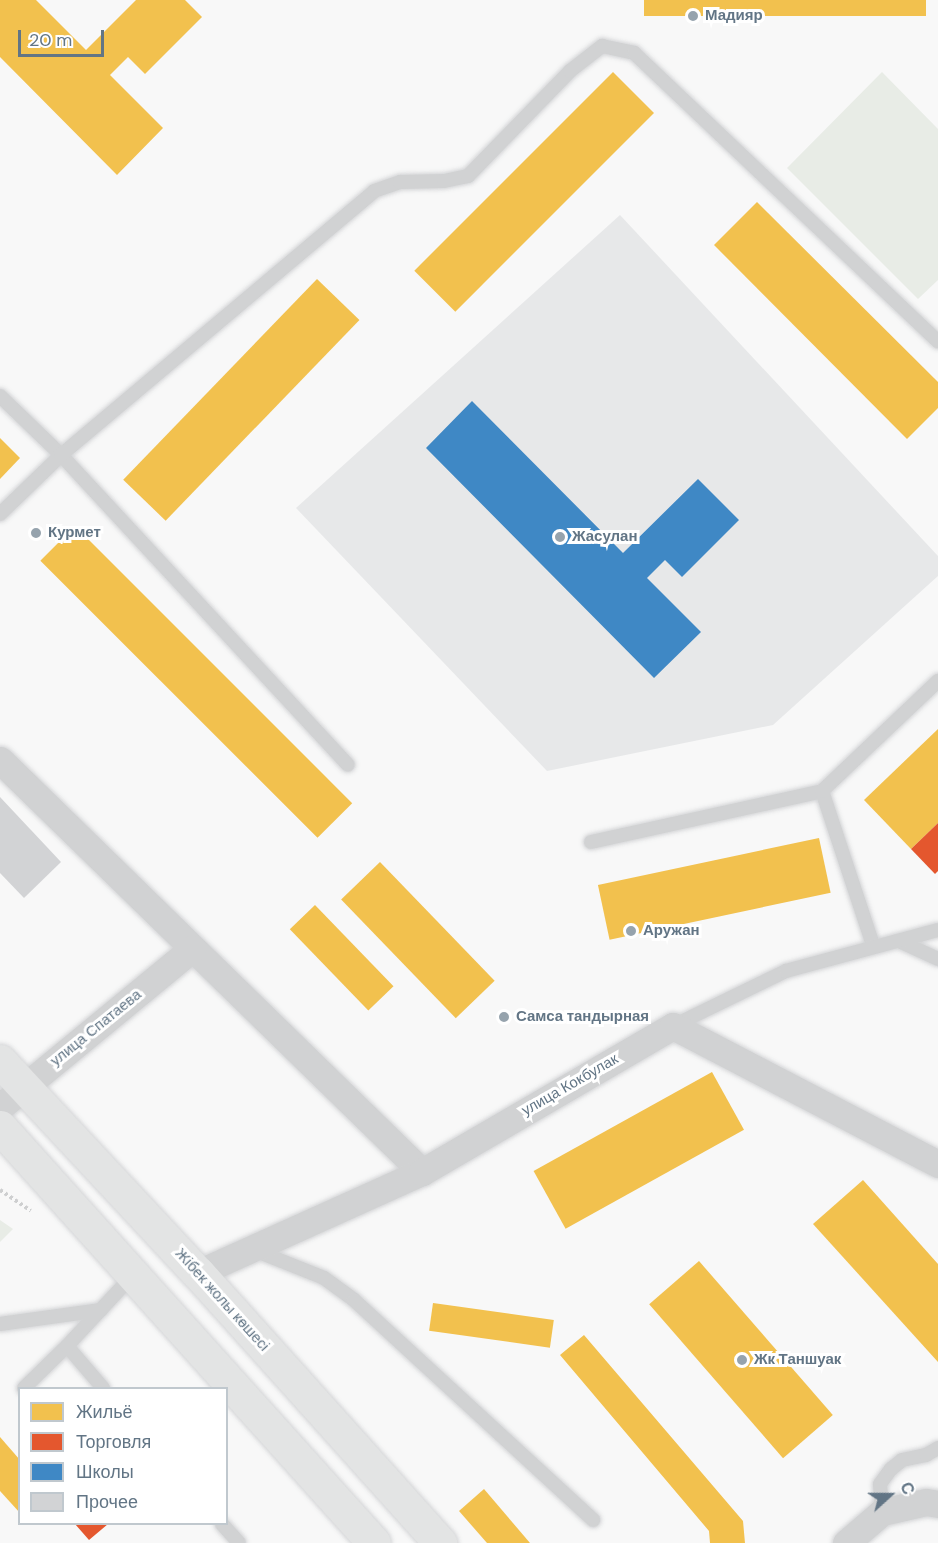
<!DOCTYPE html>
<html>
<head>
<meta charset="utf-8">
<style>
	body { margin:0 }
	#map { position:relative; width:938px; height:1543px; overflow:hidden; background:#f8f8f8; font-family:"DM Sans",sans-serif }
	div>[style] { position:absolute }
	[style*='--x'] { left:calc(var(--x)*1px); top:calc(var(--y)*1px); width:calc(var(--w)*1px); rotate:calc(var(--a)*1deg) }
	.built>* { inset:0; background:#e7e8e9 }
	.green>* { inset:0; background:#e8ece6 }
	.homes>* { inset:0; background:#f2c14e; transform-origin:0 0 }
	.shops>* { inset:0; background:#e4572e }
	.schools>* { inset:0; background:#3f88c5 }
	.building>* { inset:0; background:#d2d3d5 }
	.path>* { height:4px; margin-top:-2px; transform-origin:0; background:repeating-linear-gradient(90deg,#cecfd0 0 3px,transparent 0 6px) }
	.roads { filter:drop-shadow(0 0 2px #d4d5d7) drop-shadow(0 0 2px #d4d5d7) }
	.lane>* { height:14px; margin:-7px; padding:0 7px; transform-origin:7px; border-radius:7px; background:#d1d2d3 }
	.street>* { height:27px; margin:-13.5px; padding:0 13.5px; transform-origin:13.5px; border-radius:13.5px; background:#d1d2d3 }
	.primary>* { height:33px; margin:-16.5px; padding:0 16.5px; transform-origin:16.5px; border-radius:16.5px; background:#e3e4e4 }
	.dots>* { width:16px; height:16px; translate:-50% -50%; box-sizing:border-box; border:3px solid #fff; border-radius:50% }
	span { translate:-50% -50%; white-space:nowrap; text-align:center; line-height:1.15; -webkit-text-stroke:6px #fff; paint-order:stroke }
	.poi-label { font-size:15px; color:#627585; font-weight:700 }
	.left { translate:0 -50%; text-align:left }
	.street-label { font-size:15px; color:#627585 }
	.legend { position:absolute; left:18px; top:1387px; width:210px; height:138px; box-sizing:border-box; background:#fff; border:2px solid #c0c8ce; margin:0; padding:8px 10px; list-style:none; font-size:18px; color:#627585 }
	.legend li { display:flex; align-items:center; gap:12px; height:30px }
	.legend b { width:30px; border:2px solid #c0c8ce }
	.north { position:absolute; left:860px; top:1465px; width:60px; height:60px; -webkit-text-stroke:4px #fff; paint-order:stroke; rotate:69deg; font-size:16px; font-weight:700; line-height:24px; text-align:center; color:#627585 }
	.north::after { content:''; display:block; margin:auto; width:21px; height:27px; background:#627585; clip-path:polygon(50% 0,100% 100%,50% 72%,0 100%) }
	.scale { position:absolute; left:18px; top:30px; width:86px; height:27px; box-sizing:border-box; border:3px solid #627585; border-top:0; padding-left:8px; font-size:18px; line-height:21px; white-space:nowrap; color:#627585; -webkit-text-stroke:4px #fff; paint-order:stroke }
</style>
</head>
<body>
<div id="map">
	<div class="built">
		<i style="clip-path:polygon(620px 215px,938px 556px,938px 576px,773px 725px,547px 771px,296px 508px)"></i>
	</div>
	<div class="green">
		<i style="clip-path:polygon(882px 72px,938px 129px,938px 280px,918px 299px,787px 168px)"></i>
		<i style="clip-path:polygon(0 1220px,13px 1229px,0 1242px)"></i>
	</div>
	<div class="homes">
		<i style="clip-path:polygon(0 0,36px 0,86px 50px,136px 0,185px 0,202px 17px,145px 74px,128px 57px,110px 75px,163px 128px,117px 175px,0 57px)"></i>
		<i style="left:644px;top:0;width:282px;height:16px"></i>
		<i style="left:613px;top:72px;width:58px;height:281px;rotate:45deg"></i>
		<i style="clip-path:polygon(757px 202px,938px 382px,938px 408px,907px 439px,714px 245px)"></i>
		<i style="left:317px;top:279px;width:59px;height:279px;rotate:44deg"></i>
		<i style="clip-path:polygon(0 438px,20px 458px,0 479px)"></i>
		<i style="left:75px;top:526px;width:392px;height:49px;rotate:45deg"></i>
		<i style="clip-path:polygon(938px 729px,938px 823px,911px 849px,864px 800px)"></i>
		<i style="left:819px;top:838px;width:56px;height:226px;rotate:78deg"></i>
		<i style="left:380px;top:862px;width:165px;height:54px;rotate:46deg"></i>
		<i style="left:315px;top:905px;width:113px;height:35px;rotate:46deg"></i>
		<i style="left:712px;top:1072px;width:66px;height:204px;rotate:61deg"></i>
		<i style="clip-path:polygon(863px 1180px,938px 1264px,938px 1362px,813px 1224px)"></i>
		<i style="left:699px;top:1261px;width:204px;height:66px;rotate:49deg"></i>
		<i style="left:433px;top:1303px;width:122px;height:28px;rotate:8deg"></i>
		<i style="clip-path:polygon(584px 1335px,743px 1521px,745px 1543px,710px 1543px,709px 1531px,560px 1355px)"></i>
		<i style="clip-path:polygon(0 1437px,20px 1460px,20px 1513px,0 1491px)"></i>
		<i style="clip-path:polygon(484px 1489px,530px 1543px,487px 1543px,459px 1511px)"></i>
	</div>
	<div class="shops">
		<i style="clip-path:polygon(938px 823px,938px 871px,935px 874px,911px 849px)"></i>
		<i style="clip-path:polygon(75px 1524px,108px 1524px,89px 1540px)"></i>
	</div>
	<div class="schools">
		<i style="clip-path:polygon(472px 401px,623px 553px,698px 479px,739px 520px,682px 577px,665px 560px,647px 578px,701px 632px,654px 678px,426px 448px)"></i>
	</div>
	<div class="building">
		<i style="clip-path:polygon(0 797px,61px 862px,24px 898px,0 873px)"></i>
	</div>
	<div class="path">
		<i style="--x:0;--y:1190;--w:37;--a:34"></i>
	</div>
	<div class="roads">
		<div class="lane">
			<i style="--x:0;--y:396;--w:85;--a:44"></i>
			<i style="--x:61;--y:455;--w:422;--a:47.2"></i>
			<i style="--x:0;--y:514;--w:85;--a:-44"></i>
			<i style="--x:61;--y:455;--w:409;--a:-40.1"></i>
			<i style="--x:374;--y:191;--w:28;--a:-19"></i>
			<i style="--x:400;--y:182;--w:44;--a:-1.3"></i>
			<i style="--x:444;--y:181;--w:25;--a:-12"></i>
			<i style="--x:468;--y:176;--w:146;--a:-45.8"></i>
			<i style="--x:570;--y:71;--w:41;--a:-38"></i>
			<i style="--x:602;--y:46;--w:33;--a:12"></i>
			<i style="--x:634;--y:53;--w:419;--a:43.5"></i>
			<i style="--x:591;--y:842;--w:237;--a:-12.4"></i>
			<i style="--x:899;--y:941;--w:43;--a:24.8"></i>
			<i style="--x:873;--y:945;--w:162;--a:-108.3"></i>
			<i style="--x:822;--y:791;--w:160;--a:-43.5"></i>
			<i style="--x:673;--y:1026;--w:126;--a:-26"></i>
			<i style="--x:786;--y:971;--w:157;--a:-15.1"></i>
			<i style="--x:254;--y:1250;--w:75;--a:21.8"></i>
			<i style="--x:324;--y:1278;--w:37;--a:36"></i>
			<i style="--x:354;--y:1300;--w:325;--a:42.6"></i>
			<i style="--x:0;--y:1324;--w:102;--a:-7.9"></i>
			<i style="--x:24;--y:1388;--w:60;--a:-44.3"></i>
			<i style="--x:103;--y:1388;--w:55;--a:-130.6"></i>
			<i style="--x:67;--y:1346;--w:96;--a:-47.1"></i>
			<i style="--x:882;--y:1512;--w:28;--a:-94"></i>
			<i style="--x:880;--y:1484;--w:19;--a:-54"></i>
			<i style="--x:891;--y:1469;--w:14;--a:-39"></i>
			<i style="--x:902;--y:1460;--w:25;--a:-12"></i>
			<i style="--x:926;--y:1455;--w:14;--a:-30"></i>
			<i style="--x:222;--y:1524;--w:25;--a:48"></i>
		</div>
		<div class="street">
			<i style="--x:0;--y:760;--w:590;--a:44.31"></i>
			<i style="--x:0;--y:1107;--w:249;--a:-39.5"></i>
			<i style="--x:198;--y:1273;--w:246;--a:-24.3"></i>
			<i style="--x:422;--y:1172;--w:290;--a:-30.2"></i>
			<i style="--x:673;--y:1026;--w:299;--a:27.5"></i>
			<i style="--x:846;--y:1543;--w:48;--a:-40.7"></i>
			<i style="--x:882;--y:1512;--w:45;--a:-12.8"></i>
			<i style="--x:926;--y:1502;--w:12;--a:9"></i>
		</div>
		<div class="primary">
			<i style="--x:0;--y:1061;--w:290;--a:47"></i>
			<i style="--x:198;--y:1273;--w:363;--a:48.1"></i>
			<i style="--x:0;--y:1127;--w:559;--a:48.04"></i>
		</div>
	</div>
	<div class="dots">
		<i style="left:693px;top:16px;background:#96a3ad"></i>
		<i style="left:36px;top:533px;background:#96a3ad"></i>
		<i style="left:560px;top:537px;background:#96a3ad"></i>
		<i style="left:631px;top:931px;background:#96a3ad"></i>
		<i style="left:504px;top:1017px;background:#96a3ad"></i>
		<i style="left:742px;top:1360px;background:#96a3ad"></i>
	</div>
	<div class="poi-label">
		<span class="left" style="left:705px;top:16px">Мадияр</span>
		<span class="left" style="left:48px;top:533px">Курмет</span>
		<span class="left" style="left:572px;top:537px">Жасулан</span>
		<span class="left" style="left:643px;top:931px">Аружан</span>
		<span class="left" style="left:516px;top:1017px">Самса тандырная</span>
		<span class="left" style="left:754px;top:1360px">Жк Таншуак</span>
	</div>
	<div class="street-label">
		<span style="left:96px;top:1028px;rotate:-39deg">улица Спатаева</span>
		<span style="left:570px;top:1085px;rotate:-30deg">улица Кокбулак</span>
		<span style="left:222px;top:1300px;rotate:48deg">Жібек жолы көшесі</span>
	</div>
	<ul class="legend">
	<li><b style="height:16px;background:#f2c14e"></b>Жильё</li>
	<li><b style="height:16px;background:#e4572e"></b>Торговля</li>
	<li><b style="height:16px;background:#3f88c5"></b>Школы</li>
	<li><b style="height:16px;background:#d2d3d5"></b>Прочее</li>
	</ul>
	<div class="north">С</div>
	<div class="scale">20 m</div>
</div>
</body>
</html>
